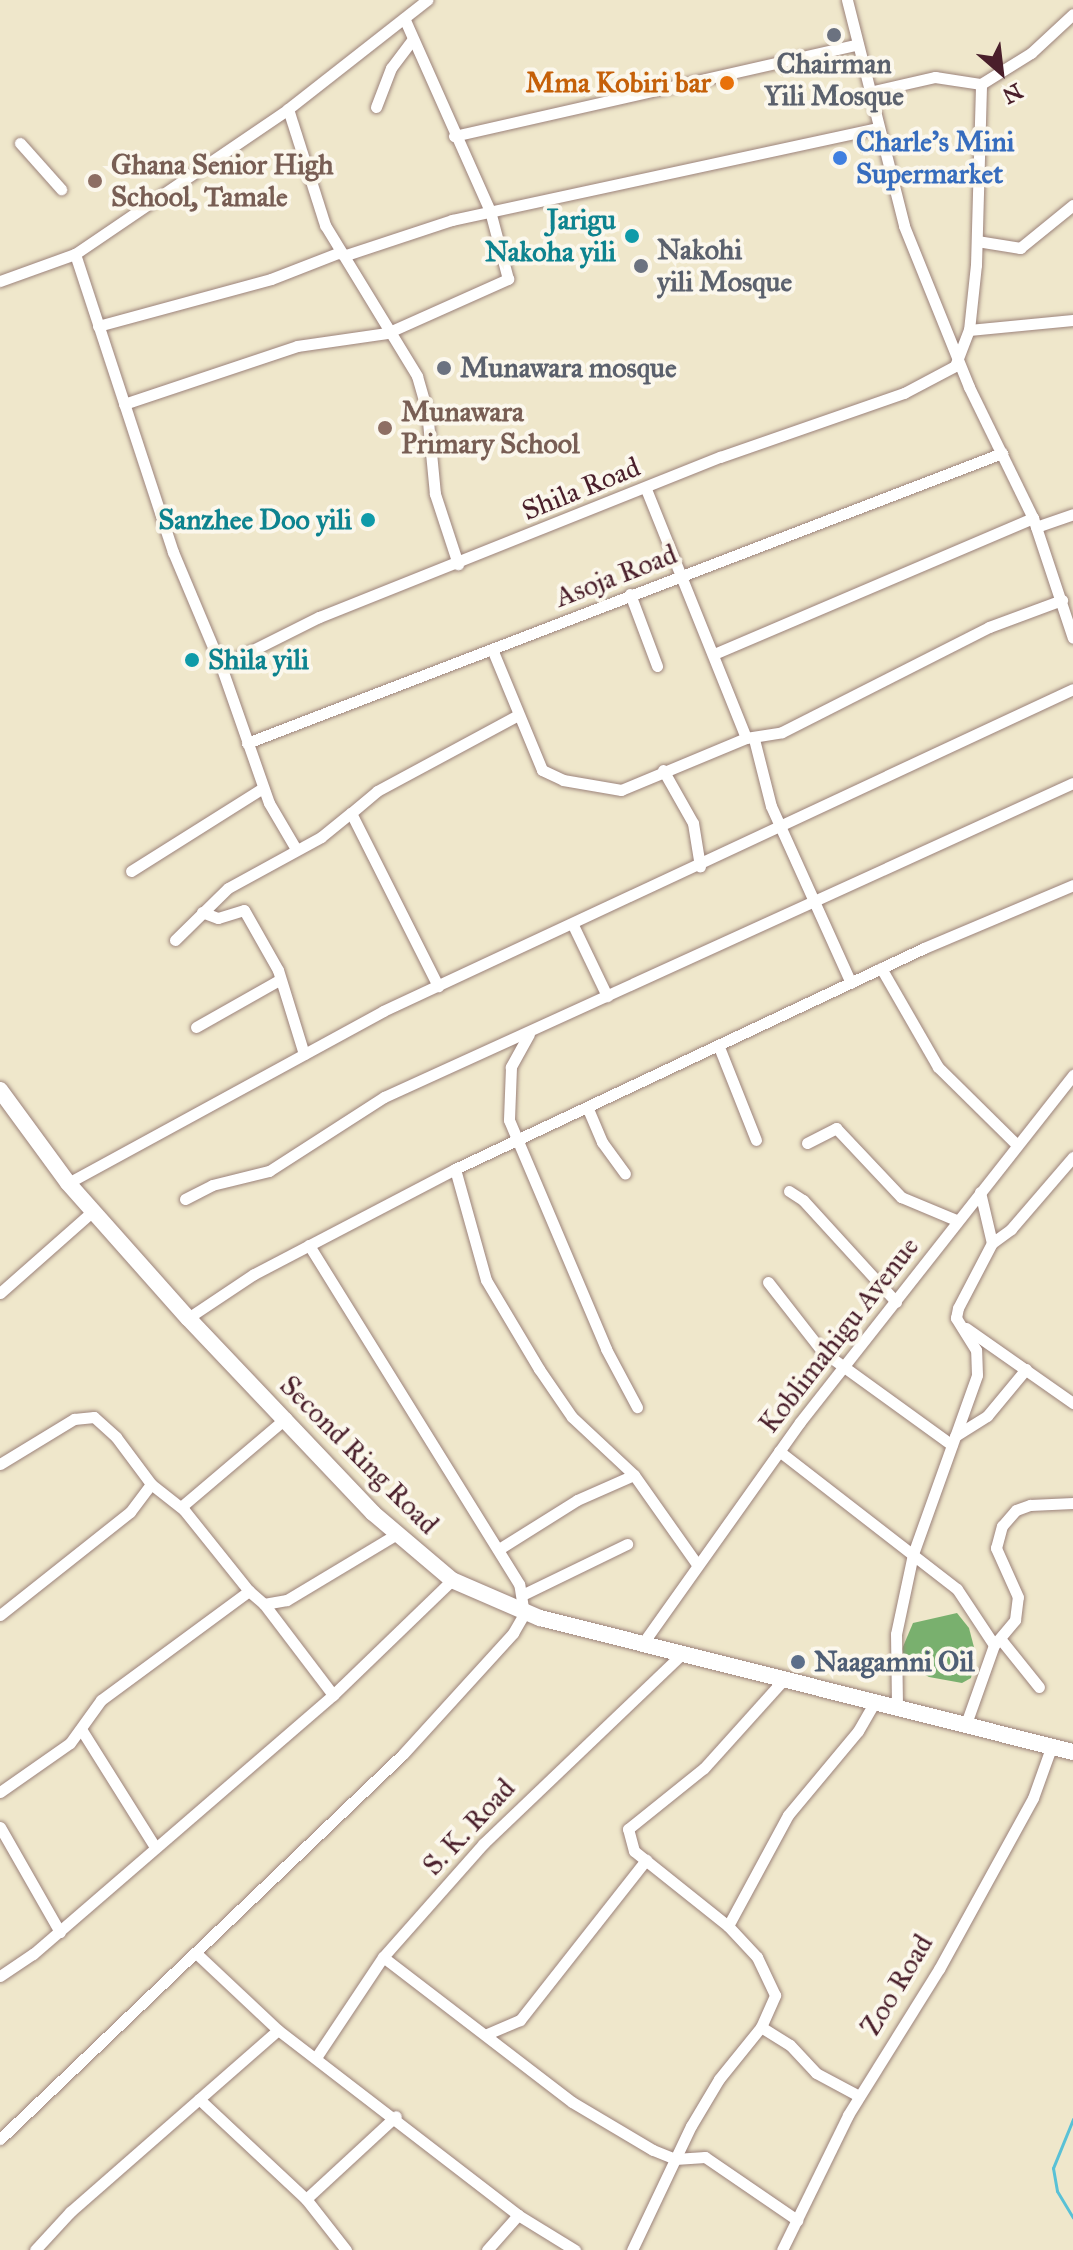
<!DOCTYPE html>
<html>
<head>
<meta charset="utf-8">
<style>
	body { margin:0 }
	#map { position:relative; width:1073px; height:2250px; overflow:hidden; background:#efe7cb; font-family:"IM FELL Great Primer",serif }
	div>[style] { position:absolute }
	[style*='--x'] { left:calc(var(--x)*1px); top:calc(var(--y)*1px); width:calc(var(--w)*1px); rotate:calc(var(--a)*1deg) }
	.forest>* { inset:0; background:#79b06e }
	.stream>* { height:3px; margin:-1.5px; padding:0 1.5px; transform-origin:1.5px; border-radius:1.5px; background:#59c1d6 }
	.roads { filter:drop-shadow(0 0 2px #9c837b) drop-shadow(0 0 2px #9c837b) }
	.street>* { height:11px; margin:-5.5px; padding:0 5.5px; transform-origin:5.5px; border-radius:5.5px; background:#fff }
	.secondary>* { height:16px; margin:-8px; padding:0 8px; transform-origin:8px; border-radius:8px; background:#fff }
	.dots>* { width:22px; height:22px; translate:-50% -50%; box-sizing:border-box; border:4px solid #fbf7ec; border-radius:50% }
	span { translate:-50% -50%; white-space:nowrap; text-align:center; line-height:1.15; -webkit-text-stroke:8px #fbf7ec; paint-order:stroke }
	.worship-label { font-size:28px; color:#5b616d; font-weight:700 }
	.left { translate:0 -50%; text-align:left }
	.food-label { font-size:28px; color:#c56008; font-weight:700 }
	.right { translate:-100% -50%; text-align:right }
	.shop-label { font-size:28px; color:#366cbe; font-weight:700 }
	.education-label { font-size:28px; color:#785e54; font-weight:700 }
	.culture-label { font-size:28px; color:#0d838f; font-weight:700 }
	.street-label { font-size:28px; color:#4a1f2b }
	.service-label { font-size:28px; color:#4e5e75; font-weight:700 }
	.north { position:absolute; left:961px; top:32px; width:80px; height:80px; -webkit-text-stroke:6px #fbf7ec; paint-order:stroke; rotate:152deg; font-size:22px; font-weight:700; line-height:32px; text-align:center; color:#4a1f2b }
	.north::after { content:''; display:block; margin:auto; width:28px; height:36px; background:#4a1f2b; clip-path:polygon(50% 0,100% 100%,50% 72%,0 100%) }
</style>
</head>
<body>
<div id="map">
	<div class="forest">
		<i style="clip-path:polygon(957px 1613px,969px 1628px,976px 1655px,971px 1678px,962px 1683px,929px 1677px,906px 1664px,902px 1649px,913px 1623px)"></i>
	</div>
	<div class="stream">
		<i style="--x:1073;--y:2119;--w:53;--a:112.2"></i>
		<i style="--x:1053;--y:2168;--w:23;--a:80"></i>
		<i style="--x:1057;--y:2191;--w:31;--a:59"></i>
	</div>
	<div class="roads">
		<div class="street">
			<i style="--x:847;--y:0;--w:233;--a:75.8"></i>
			<i style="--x:904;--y:226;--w:174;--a:68"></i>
			<i style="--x:969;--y:387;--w:146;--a:64"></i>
			<i style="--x:1033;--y:518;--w:126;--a:71.6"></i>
			<i style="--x:869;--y:92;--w:68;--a:-12.8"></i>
			<i style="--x:935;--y:77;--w:47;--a:8.7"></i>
			<i style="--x:981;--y:84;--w:59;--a:-31.8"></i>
			<i style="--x:1031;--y:53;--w:57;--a:-42.9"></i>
			<i style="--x:376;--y:107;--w:42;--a:-69"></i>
			<i style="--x:391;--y:68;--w:36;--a:-53"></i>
			<i style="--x:288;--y:109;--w:122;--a:72.3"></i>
			<i style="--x:325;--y:225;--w:177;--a:58.6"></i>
			<i style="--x:417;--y:376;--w:36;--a:74"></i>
			<i style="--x:427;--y:411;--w:83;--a:84.5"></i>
			<i style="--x:435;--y:494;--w:74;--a:71.8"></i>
			<i style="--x:454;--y:136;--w:414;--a:-12.8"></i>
			<i style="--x:20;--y:143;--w:62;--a:48.3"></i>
			<i style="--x:977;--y:241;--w:44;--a:9.2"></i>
			<i style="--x:1020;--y:248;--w:68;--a:-39.1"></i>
			<i style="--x:75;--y:254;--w:314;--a:71.8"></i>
			<i style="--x:173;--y:552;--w:124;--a:67.2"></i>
			<i style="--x:221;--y:666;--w:145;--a:70.7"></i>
			<i style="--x:269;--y:803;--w:53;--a:59.6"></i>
			<i style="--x:0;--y:281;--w:80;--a:-19.8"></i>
			<i style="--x:75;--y:254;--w:258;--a:-34.2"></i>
			<i style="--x:288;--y:109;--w:177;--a:-38.1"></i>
			<i style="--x:98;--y:326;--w:179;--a:-15.2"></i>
			<i style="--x:271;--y:279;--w:72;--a:-21.2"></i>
			<i style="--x:338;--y:253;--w:8;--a:14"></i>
			<i style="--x:346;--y:255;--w:112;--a:-18.3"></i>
			<i style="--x:452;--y:220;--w:434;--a:-12.2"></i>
			<i style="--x:969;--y:330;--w:104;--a:-5.5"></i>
			<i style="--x:124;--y:404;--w:182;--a:-18.5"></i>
			<i style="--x:297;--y:346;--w:91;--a:-8.2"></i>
			<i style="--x:387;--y:333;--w:133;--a:-24.1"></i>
			<i style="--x:508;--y:279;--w:70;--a:-104.8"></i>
			<i style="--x:490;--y:211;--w:211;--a:-114"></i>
			<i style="--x:646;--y:489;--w:268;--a:68.1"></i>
			<i style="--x:1036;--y:527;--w:39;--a:-19"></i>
			<i style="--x:630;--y:594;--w:77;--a:69.4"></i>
			<i style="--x:492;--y:649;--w:131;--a:67.5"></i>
			<i style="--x:542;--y:770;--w:23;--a:25"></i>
			<i style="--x:563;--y:780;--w:59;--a:9.8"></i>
			<i style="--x:621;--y:790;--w:135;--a:-22.6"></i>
			<i style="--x:746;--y:738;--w:36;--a:-9"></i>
			<i style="--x:782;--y:732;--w:232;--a:-26.9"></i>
			<i style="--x:989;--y:627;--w:78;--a:-20.3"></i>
			<i style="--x:714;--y:654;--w:347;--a:-23.1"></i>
			<i style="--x:221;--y:666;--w:110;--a:-26.6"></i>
			<i style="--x:319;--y:617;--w:432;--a:-21.8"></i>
			<i style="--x:720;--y:457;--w:195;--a:-19.2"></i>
			<i style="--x:904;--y:393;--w:58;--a:-27.9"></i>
			<i style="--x:955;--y:366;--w:39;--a:-69"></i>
			<i style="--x:969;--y:330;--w:65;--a:-83.9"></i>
			<i style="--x:976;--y:265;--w:181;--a:-88.4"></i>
			<i style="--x:754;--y:739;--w:69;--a:75.8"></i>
			<i style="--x:771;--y:806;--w:194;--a:65.7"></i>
			<i style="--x:247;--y:743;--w:809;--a:-21.01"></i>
			<i style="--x:663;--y:770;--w:61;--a:60.5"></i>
			<i style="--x:693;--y:823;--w:44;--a:80.8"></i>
			<i style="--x:351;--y:813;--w:34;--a:-40"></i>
			<i style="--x:377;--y:791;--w:160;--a:-28.3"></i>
			<i style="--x:131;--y:871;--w:156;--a:-32.2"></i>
			<i style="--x:202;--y:912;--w:17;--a:21"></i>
			<i style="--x:218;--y:918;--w:27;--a:-17"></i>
			<i style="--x:244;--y:910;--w:69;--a:60.5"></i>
			<i style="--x:278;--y:970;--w:88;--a:72.8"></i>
			<i style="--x:573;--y:925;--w:79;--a:64.4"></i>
			<i style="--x:175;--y:940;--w:74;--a:-44.5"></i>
			<i style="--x:228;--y:888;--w:106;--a:-28.7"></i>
			<i style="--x:321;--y:837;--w:38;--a:-39"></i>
			<i style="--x:351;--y:813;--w:194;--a:63.3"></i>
			<i style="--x:881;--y:968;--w:114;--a:60.1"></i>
			<i style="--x:938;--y:1067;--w:110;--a:44.6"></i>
			<i style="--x:196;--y:1027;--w:95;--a:-29.5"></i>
			<i style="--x:529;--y:1034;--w:38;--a:119"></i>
			<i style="--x:511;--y:1067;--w:53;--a:92.2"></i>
			<i style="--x:509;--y:1120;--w:249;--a:67"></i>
			<i style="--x:606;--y:1349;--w:66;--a:61.9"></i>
			<i style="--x:719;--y:1047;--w:100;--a:68.3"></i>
			<i style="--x:588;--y:1109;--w:36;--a:67"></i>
			<i style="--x:602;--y:1142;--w:39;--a:54"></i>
			<i style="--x:807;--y:1143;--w:33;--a:-27"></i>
			<i style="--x:836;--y:1128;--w:95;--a:46.7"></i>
			<i style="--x:901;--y:1197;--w:60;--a:22.7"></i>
			<i style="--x:455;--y:1169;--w:115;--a:74.4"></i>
			<i style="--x:486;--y:1280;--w:104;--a:59.2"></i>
			<i style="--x:539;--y:1369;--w:58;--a:55.5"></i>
			<i style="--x:572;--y:1417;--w:85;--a:43.1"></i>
			<i style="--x:634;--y:1475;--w:108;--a:54.8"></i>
			<i style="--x:68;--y:1183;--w:359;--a:-28.6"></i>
			<i style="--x:383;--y:1011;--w:761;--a:-25.02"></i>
			<i style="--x:789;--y:1191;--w:17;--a:33"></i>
			<i style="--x:803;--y:1200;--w:138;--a:47.6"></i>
			<i style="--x:980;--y:1192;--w:52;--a:76.8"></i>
			<i style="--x:185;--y:1199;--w:30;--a:-27"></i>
			<i style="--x:212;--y:1185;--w:59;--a:-13.8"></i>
			<i style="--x:269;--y:1171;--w:137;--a:-32.8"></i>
			<i style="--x:384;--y:1097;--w:757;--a:-24.5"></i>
			<i style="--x:768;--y:1282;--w:88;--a:52"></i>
			<i style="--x:822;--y:1351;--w:160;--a:35.9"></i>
			<i style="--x:0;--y:1293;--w:124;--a:-41.4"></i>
			<i style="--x:188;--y:1318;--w:79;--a:-33.7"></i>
			<i style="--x:254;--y:1274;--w:227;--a:-27.6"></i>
			<i style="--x:455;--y:1169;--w:518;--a:-25.23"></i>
			<i style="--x:924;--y:948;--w:162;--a:-22.9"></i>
			<i style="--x:966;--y:1328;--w:131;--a:35"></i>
			<i style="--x:955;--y:1436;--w:38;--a:-32"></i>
			<i style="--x:987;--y:1416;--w:61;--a:-50.3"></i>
			<i style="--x:779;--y:1451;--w:225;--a:37.8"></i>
			<i style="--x:957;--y:1589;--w:67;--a:56.5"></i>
			<i style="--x:994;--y:1645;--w:81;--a:109.6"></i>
			<i style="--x:0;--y:1464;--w:87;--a:-31.3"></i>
			<i style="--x:74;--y:1419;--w:20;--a:-6"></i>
			<i style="--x:94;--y:1417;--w:30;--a:42"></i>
			<i style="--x:116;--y:1437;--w:59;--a:53.3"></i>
			<i style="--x:151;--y:1484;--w:42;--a:38.2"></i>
			<i style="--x:184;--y:1510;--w:104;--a:51.3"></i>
			<i style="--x:181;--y:1507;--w:138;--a:-40.3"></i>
			<i style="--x:499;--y:1549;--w:92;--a:-32.1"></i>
			<i style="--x:577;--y:1500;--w:62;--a:-23.7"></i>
			<i style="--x:522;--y:1595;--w:117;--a:-25.9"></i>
			<i style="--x:264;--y:1604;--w:114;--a:52.8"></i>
			<i style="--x:0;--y:1615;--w:166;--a:-38.4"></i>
			<i style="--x:130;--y:1512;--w:35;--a:-53"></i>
			<i style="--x:1002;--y:1641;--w:59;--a:51.2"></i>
			<i style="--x:643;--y:1643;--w:271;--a:-54.6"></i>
			<i style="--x:800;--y:1422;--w:442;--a:-51.8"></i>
			<i style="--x:994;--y:1645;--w:33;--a:-50"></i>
			<i style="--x:1015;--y:1620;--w:23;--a:-83"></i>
			<i style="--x:1018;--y:1597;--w:54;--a:-114.2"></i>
			<i style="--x:996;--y:1548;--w:23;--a:-75"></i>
			<i style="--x:1002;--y:1526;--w:21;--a:-49"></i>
			<i style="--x:1016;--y:1510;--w:15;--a:-20"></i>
			<i style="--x:1030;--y:1505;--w:43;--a:-2.7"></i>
			<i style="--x:897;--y:1705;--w:71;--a:-90.8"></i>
			<i style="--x:896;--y:1634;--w:82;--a:-78"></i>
			<i style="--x:913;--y:1554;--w:190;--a:-70.3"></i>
			<i style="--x:977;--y:1375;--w:25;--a:-92"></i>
			<i style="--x:976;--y:1350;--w:38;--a:-122"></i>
			<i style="--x:956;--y:1318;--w:10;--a:-79"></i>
			<i style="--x:958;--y:1308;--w:73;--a:-62.4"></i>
			<i style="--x:992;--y:1243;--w:24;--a:-36"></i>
			<i style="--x:1011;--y:1229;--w:95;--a:-49.3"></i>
			<i style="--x:81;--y:1729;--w:139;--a:57.9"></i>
			<i style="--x:0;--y:1792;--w:85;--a:-35"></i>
			<i style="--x:70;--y:1743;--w:53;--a:-54.2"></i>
			<i style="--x:101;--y:1700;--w:184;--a:-36.4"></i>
			<i style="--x:249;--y:1591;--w:20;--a:41"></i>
			<i style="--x:264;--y:1604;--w:23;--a:-10"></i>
			<i style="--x:287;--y:1600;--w:126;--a:-31"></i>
			<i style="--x:0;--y:1827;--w:121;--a:60.3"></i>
			<i style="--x:728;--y:1926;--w:126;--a:-61.6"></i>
			<i style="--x:788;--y:1815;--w:109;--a:-50.2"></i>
			<i style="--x:858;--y:1731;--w:36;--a:-60"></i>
			<i style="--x:196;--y:1953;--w:112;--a:43.2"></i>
			<i style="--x:278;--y:2030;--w:303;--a:37.6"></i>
			<i style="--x:518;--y:2215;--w:67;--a:31.6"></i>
			<i style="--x:383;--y:1957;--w:238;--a:37.5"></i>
			<i style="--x:572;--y:2102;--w:94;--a:30.7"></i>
			<i style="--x:653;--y:2150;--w:24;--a:22"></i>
			<i style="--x:675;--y:2159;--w:30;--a:-4"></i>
			<i style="--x:705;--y:2157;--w:112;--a:34.4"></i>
			<i style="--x:0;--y:1976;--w:40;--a:-34"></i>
			<i style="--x:33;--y:1954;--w:396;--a:-40.8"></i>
			<i style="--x:333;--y:1695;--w:165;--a:-44"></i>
			<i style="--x:761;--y:2027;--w:34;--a:32"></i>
			<i style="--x:790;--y:2045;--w:38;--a:47"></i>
			<i style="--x:816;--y:2073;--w:49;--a:28.1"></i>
			<i style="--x:487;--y:2034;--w:36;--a:-23"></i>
			<i style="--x:520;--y:2020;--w:204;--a:-51.8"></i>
			<i style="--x:317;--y:2056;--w:119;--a:-56.3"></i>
			<i style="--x:383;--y:1957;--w:151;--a:-48.5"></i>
			<i style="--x:483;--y:1844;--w:275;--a:-43.7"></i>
			<i style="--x:199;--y:2099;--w:146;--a:43.1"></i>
			<i style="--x:306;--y:2199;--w:65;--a:51.9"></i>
			<i style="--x:0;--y:2139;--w:557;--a:-43.69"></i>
			<i style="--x:403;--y:1754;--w:164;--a:-47.7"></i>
			<i style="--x:513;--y:1633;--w:22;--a:-60"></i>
			<i style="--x:524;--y:1614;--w:30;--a:-99"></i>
			<i style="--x:519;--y:1584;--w:399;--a:-121.8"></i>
			<i style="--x:306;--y:2199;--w:122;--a:-42.7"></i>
			<i style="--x:35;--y:2250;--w:52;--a:-47.4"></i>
			<i style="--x:70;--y:2212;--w:276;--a:-41.2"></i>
			<i style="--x:487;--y:2250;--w:47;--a:-48.5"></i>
			<i style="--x:632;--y:2250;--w:137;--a:-64.6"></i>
			<i style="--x:691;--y:2126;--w:55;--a:-59.2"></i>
			<i style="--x:719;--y:2079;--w:67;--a:-51.1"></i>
			<i style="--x:761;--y:2027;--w:35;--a:-66"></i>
			<i style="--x:775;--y:1995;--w:42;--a:-115.3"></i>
			<i style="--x:757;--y:1957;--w:42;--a:-133.1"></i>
			<i style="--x:728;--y:1926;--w:120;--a:-141.4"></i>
			<i style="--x:634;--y:1851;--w:23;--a:-105"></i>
			<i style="--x:628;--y:1829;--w:97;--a:-38.8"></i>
			<i style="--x:704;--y:1768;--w:120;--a:-48"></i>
			<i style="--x:782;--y:2250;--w:150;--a:-63.9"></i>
			<i style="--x:848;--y:2115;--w:172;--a:-58.1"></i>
			<i style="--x:939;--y:1969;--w:195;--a:-61.2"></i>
			<i style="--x:1033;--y:1798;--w:56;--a:-70.3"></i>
		</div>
		<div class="secondary">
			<i style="--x:0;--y:1090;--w:115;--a:53.8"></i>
			<i style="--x:68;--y:1183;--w:181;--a:48.4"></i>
			<i style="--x:188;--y:1318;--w:269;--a:46.5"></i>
			<i style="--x:373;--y:1513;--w:104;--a:40.3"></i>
			<i style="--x:452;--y:1580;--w:96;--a:23.4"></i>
			<i style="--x:540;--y:1618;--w:550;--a:14.11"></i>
		</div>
	</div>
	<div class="dots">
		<i style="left:834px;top:35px;background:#6b7280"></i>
		<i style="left:727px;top:83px;background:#e8710a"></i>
		<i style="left:840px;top:158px;background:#3f7fe0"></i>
		<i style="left:95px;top:181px;background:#8d6e63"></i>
		<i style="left:632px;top:236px;background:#0f9aa8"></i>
		<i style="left:641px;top:266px;background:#6b7280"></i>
		<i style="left:444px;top:368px;background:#6b7280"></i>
		<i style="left:385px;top:428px;background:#8d6e63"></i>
		<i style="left:368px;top:520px;background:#0f9aa8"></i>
		<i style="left:192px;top:660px;background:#0f9aa8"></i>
		<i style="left:798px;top:1662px;background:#5c6f8a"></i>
	</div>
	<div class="worship-label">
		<span style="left:834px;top:80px">Chairman<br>Yili Mosque</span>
		<span class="left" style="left:657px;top:266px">Nakohi<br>yili Mosque</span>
		<span class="left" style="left:460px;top:368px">Munawara mosque</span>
	</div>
	<div class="food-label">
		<span class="right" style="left:711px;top:83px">Mma Kobiri bar</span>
	</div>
	<div class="shop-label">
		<span class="left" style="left:856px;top:158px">Charle's Mini<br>Supermarket</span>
	</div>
	<div class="education-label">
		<span class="left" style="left:111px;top:181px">Ghana Senior High<br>School, Tamale</span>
		<span class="left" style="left:401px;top:428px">Munawara<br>Primary School</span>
	</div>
	<div class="culture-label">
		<span class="right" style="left:616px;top:236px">Jarigu<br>Nakoha yili</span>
		<span class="right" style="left:352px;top:520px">Sanzhee Doo yili</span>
		<span class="left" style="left:208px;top:660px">Shila yili</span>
	</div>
	<div class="street-label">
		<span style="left:581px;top:489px;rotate:-22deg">Shila Road</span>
		<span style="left:616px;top:576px;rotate:-21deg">Asoja Road</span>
		<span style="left:839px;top:1335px;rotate:-52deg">Koblimahigu Avenue</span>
		<span style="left:359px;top:1455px;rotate:45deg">Second Ring Road</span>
		<span style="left:469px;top:1827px;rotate:-47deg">S. K. Road</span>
		<span style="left:897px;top:1985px;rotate:-59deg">Zoo Road</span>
	</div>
	<div class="service-label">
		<span class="left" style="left:814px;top:1662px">Naagamni Oil</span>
	</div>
	<div class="north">N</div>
</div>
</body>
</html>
